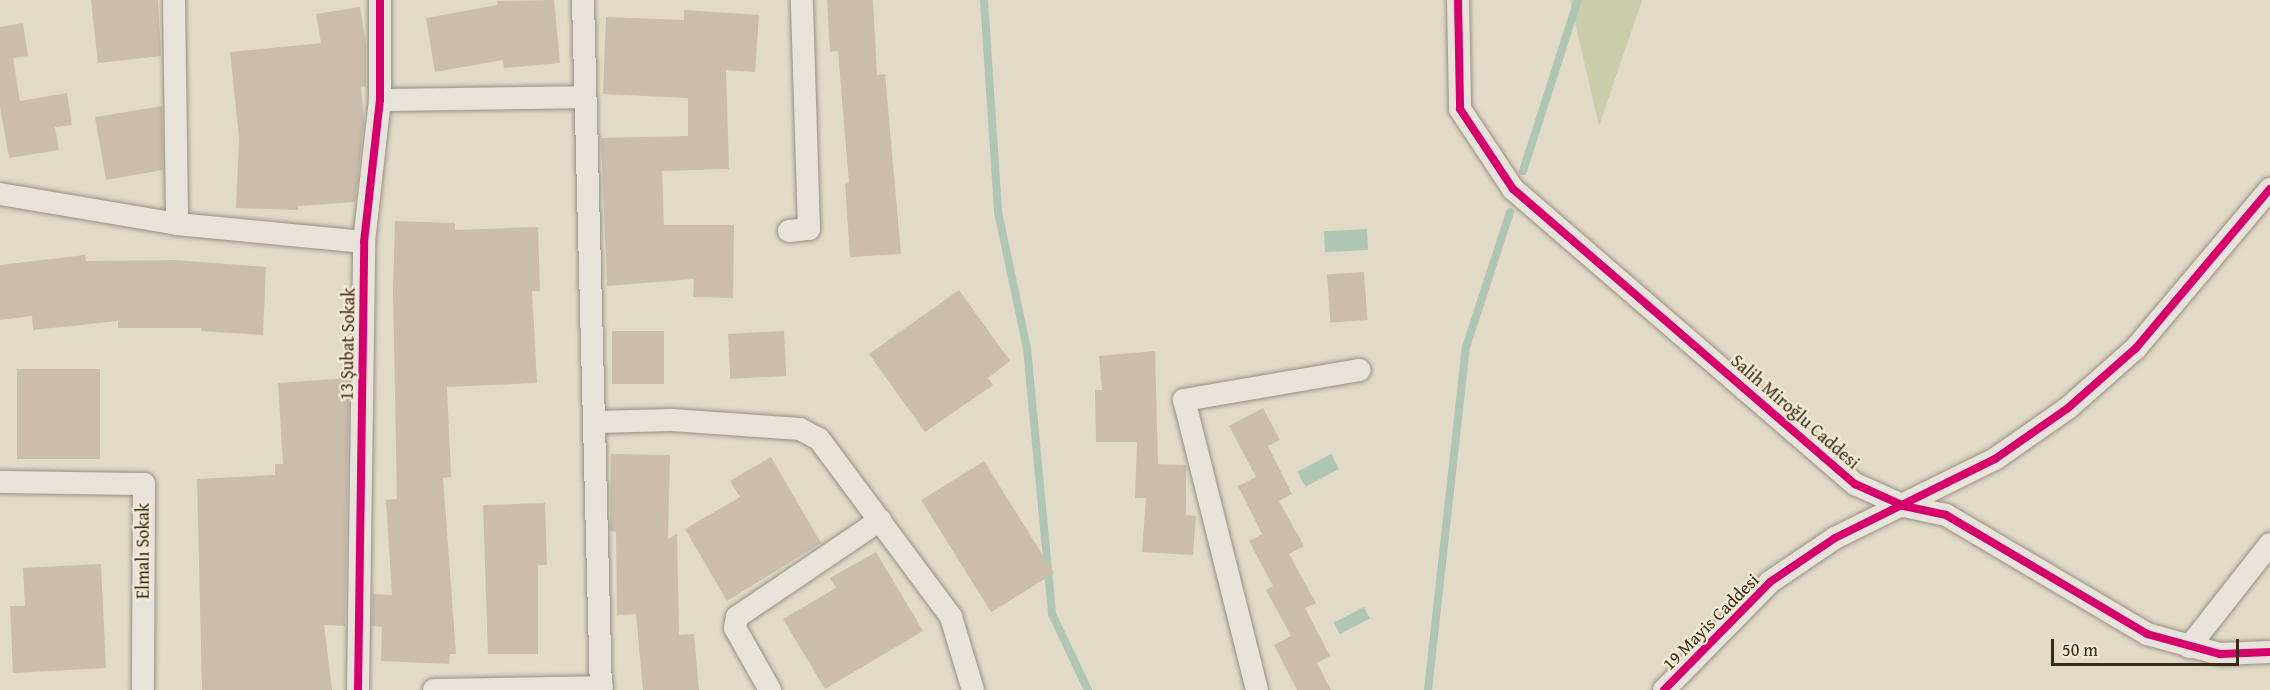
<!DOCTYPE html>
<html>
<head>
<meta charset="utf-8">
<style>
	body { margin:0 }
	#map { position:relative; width:2270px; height:690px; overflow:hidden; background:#e1dac7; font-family:"Gentium Book Plus",serif }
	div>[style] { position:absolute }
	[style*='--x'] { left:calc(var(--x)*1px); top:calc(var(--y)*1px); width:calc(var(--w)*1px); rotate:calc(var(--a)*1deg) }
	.green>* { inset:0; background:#cacda9 }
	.water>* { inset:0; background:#afc6b4; transform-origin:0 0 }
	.stream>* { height:8px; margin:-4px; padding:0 4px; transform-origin:4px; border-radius:4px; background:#afc6b4 }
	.building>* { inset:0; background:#ccbcab; transform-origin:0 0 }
	.roads { filter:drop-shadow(0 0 2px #979084) drop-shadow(0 0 2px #979084) }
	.street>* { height:22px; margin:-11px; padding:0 11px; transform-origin:11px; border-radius:11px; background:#e8e3da }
	.cycleway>* { height:8px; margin:-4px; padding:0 4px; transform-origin:4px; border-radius:4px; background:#d6006c }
	span { translate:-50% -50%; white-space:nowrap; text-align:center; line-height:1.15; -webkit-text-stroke:4.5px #f3ead3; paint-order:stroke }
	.street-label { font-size:18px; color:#382919 }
	.scale { position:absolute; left:2051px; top:639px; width:188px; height:27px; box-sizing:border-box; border:3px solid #382919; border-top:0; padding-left:8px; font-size:18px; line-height:21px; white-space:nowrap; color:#382919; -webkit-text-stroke:4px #f3ead3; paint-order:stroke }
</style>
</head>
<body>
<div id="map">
	<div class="green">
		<i style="clip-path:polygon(1570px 0,1642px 0,1599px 126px)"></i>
	</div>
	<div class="water">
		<i style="left:1367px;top:229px;width:21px;height:43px;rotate:87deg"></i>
		<i style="left:1331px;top:454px;width:17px;height:38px;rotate:62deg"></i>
		<i style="left:1364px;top:607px;width:13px;height:34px;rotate:63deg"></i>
	</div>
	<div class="stream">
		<i style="--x:984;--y:0;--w:212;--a:86.2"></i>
		<i style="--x:998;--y:212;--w:139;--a:78"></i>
		<i style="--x:1027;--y:348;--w:267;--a:84.6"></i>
		<i style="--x:1052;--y:614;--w:84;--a:64.7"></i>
		<i style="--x:1523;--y:171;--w:180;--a:-72.2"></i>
		<i style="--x:1428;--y:690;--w:345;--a:-83.7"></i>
		<i style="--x:1466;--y:347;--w:142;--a:-71.9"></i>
	</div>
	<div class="building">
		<i style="clip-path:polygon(91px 0,158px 0,161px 56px,98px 63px)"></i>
		<i style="clip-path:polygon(554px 0,560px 63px,504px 68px,503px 60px,435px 72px,426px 18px,498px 5px,497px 1px)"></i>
		<i style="clip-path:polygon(827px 0,873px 0,877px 75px,885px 74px,901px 254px,850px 257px,845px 184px,849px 183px,838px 51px,830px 52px)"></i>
		<i style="clip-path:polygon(360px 7px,366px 44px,366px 86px,361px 87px,364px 123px,355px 202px,298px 206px,298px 210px,236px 208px,239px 138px,230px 52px,321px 43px,316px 14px)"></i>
		<i style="clip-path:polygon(684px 10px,759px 15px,755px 72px,726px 70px,729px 169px,662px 171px,664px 225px,734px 225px,733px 298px,693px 297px,694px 279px,607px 286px,601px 138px,688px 136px,688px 98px,603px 94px,606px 17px,684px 20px)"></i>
		<i style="clip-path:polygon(23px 23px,28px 56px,13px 58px,20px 101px,67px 93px,72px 125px,55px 127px,59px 150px,9px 158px,0 107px,0 27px)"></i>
		<i style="clip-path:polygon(162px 106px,163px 170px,106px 180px,95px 117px)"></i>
		<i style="clip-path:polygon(395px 221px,455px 223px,455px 230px,538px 227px,540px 291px,532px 291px,537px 383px,447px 387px,451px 477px,443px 478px,456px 654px,450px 654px,449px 664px,381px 661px,382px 627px,372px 626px,373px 594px,392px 595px,386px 500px,397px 499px,393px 290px)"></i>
		<i style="clip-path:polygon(85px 255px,86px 261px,175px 260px,266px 267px,263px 335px,201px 331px,201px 328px,118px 328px,118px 321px,33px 330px,32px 316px,0 320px,0 265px)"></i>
		<i style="left:1364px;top:272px;width:48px;height:37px;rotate:86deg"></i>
		<i style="clip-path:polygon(959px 290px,1010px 361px,988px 378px,993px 385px,925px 432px,869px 354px)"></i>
		<i style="left:612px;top:331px;width:52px;height:53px"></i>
		<i style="left:784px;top:331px;width:45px;height:56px;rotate:87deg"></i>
		<i style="clip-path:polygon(1155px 351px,1158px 464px,1186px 465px,1186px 515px,1196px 516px,1193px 555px,1142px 552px,1146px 498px,1135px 498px,1137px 442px,1096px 442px,1095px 390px,1102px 390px,1099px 356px)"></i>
		<i style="left:17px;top:369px;width:83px;height:90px"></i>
		<i style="clip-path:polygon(349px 378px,345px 626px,324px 625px,332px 690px,202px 690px,197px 479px,275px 475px,275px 464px,283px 464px,278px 383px)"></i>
		<i style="clip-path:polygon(1263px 408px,1280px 440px,1268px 446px,1292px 494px,1279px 501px,1304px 546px,1289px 554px,1316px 603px,1305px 608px,1330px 656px,1317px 663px,1331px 690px,1297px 690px,1274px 645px,1291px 636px,1266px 590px,1273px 586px,1249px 541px,1262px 534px,1238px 486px,1256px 477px,1229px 426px)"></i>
		<i style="clip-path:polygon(611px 454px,670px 455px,668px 539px,677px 534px,679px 635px,694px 634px,699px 690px,643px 690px,636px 614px,617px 615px,616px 532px,610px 531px)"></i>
		<i style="clip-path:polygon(771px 457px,821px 543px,727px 601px,685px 529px,740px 497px,730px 481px)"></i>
		<i style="left:984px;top:461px;width:132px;height:74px;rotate:58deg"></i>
		<i style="clip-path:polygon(545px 503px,547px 565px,538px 565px,538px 654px,488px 654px,483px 505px)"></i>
		<i style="clip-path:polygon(876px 552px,923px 631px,825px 689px,783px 619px,836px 588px,830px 578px)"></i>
		<i style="clip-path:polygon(101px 564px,106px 668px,13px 673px,10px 606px,25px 606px,23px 568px)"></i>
	</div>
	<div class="roads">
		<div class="street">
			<i style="--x:174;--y:0;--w:224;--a:89.2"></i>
			<i style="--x:583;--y:0;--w:690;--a:88.51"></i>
			<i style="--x:1458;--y:0;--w:109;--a:88.9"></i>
			<i style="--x:1460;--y:109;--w:96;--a:56.5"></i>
			<i style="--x:1513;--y:189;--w:452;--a:40.8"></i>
			<i style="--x:1855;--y:484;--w:54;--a:24.2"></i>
			<i style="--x:1904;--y:506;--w:43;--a:12.1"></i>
			<i style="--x:1946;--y:515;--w:234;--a:30.6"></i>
			<i style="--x:2147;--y:634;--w:76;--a:15.3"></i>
			<i style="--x:2220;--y:654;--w:50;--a:-2.3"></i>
			<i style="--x:380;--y:100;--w:204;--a:-0.8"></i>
			<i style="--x:0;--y:194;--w:180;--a:9.6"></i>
			<i style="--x:177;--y:224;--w:188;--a:5.5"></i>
			<i style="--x:789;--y:231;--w:20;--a:-6"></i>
			<i style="--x:809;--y:229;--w:229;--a:-91.8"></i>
			<i style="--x:596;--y:422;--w:76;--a:-1.5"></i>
			<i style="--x:672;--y:420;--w:128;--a:4"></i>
			<i style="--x:800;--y:429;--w:21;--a:28"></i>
			<i style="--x:819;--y:439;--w:222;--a:53.4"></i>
			<i style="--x:951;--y:617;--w:76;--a:73.2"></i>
			<i style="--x:0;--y:482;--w:144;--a:0.8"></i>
			<i style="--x:144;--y:484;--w:206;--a:90.3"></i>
			<i style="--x:2189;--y:647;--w:131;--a:-51.8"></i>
			<i style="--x:358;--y:690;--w:448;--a:-89.2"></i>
			<i style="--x:364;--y:242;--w:143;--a:-83.6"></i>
			<i style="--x:380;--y:100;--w:100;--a:-90"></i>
			<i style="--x:434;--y:690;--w:168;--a:-1"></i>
			<i style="--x:770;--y:690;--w:71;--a:-119.4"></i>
			<i style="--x:735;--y:628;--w:11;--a:-80"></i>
			<i style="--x:737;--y:617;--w:173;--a:-34.1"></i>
			<i style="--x:1257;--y:690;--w:299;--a:-104.1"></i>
			<i style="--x:1184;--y:400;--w:178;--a:-9.7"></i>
			<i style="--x:1664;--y:690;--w:151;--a:-45.5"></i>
			<i style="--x:1770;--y:582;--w:78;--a:-34.1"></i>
			<i style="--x:1835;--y:538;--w:178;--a:-26.3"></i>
			<i style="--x:1995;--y:459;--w:89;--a:-34.9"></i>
			<i style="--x:2068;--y:408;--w:91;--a:-41.4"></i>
			<i style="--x:2136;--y:348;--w:208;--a:-49.9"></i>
		</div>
	</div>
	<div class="cycleway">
		<i style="--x:1458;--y:0;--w:109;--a:88.9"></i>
		<i style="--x:1460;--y:109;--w:96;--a:56.5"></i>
		<i style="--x:1513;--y:189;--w:452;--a:40.8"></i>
		<i style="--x:1855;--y:484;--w:54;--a:24.2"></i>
		<i style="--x:1904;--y:506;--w:43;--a:12.1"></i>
		<i style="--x:1946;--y:515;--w:234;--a:30.6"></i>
		<i style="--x:2147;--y:634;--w:76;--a:15.3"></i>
		<i style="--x:2220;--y:654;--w:50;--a:-2.3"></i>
		<i style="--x:358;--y:690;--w:448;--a:-89.2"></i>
		<i style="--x:364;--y:242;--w:143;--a:-83.6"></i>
		<i style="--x:380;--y:100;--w:100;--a:-90"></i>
		<i style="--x:1664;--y:690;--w:151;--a:-45.5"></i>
		<i style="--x:1770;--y:582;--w:78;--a:-34.1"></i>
		<i style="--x:1835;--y:538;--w:178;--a:-26.3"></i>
		<i style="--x:1995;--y:459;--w:89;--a:-34.9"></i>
		<i style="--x:2068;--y:408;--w:91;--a:-41.4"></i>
		<i style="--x:2136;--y:348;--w:208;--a:-49.9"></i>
	</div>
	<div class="street-label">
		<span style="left:348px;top:344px;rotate:-89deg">13 Şubat Sokak</span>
		<span style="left:1795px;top:412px;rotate:41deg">Salih Miroğlu Caddesi</span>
		<span style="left:143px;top:551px;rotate:-90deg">Elmalı Sokak</span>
		<span style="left:1711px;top:622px;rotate:-45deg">19 Mayis Caddesi</span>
	</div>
	<div class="scale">50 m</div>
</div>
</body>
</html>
